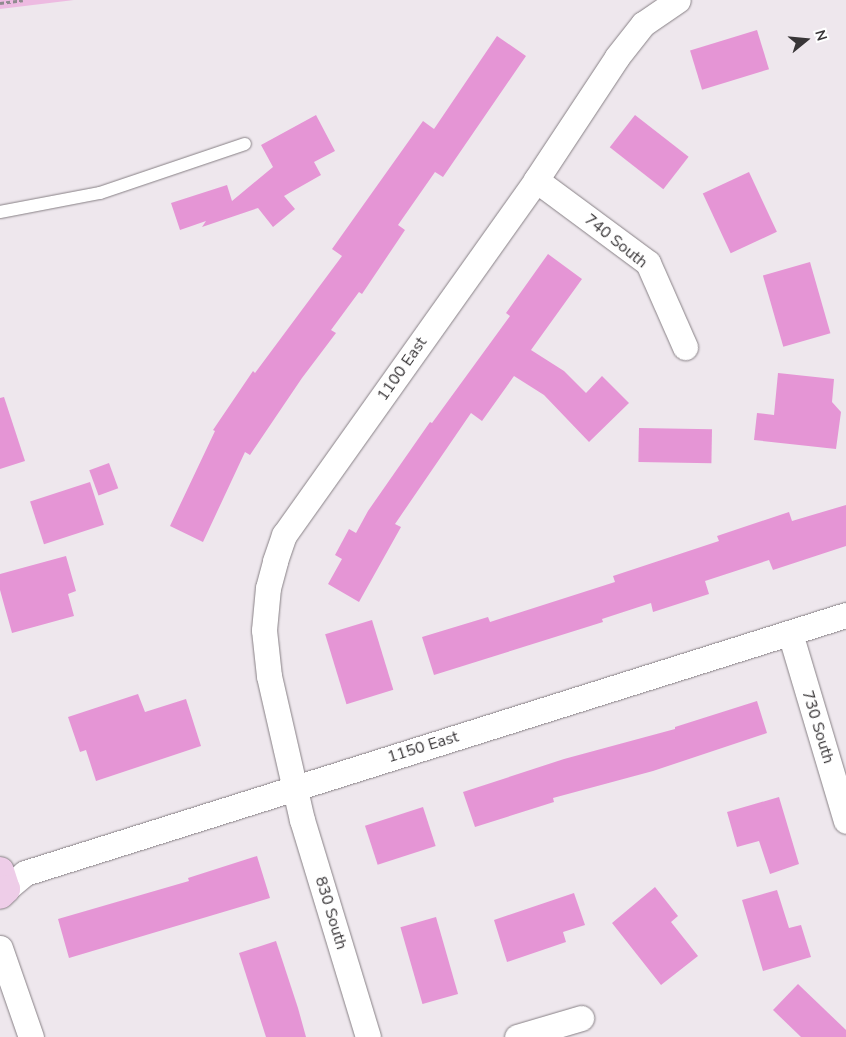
<!DOCTYPE html>
<html>
<head>
<meta charset="utf-8">
<style>
	body { margin:0 }
	#map { position:relative; width:846px; height:1037px; overflow:hidden; background:#eee7ed; font-family:"Nunito Sans",sans-serif }
	div>[style] { position:absolute }
	[style*='--x'] { left:calc(var(--x)*1px); top:calc(var(--y)*1px); width:calc(var(--w)*1px); rotate:calc(var(--a)*1deg) }
	.green>* { inset:0; background:#edbae1 }
	.building>* { inset:0; background:#e595d5; transform-origin:0 0 }
	.path>* { height:3px; margin-top:-1.5px; transform-origin:0; background:repeating-linear-gradient(90deg,#908b8f 0 4px,transparent 0 6.5px) }
	.roads { filter:drop-shadow(0 0 1px #878085) drop-shadow(0 0 1px #878085) }
	.lane>* { height:12px; margin:-6px; padding:0 6px; transform-origin:6px; border-radius:6px; background:#fff }
	.street>* { height:25px; margin:-12.5px; padding:0 12.5px; transform-origin:12.5px; border-radius:12.5px; background:#fff }
	.secondary>* { height:28px; margin:-14px; padding:0 14px; transform-origin:14px; border-radius:14px; background:#eecde8 }
	span { translate:-50% -50%; white-space:nowrap; text-align:center; line-height:1.15; -webkit-text-stroke:4px #fff; paint-order:stroke }
	.street-label { font-size:16px; color:#383537 }
	.north { position:absolute; left:781px; top:15px; width:50px; height:50px; -webkit-text-stroke:4px #fff; paint-order:stroke; rotate:73deg; font-size:14px; font-weight:700; line-height:20px; text-align:center; color:#383537 }
	.north::after { content:''; display:block; margin:auto; width:18px; height:22px; background:#383537; clip-path:polygon(50% 0,100% 100%,50% 72%,0 100%) }
</style>
</head>
<body>
<div id="map">
	<div class="green">
		<i style="clip-path:polygon(0 0,74px 0,0 9px)"></i>
	</div>
	<div class="building">
		<i style="left:757px;top:30px;width:41px;height:70px;rotate:73deg"></i>
		<i style="clip-path:polygon(497px 36px,526px 56px,443px 177px,435px 172px,398px 225px,405px 230px,362px 294px,359px 292px,331px 330px,336px 333px,302px 378px,250px 455px,245px 452px,203px 542px,170px 526px,215px 431px,213px 430px,253px 371px,255px 373px,342px 256px,332px 249px,423px 121px,434px 129px)"></i>
		<i style="clip-path:polygon(316px 115px,335px 151px,314px 162px,321px 175px,284px 196px,295px 209px,273px 227px,258px 208px,202px 227px,206px 221px,180px 230px,171px 203px,227px 185px,232px 201px,273px 167px,261px 145px)"></i>
		<i style="left:635px;top:115px;width:68px;height:41px;rotate:38deg"></i>
		<i style="left:749px;top:172px;width:66px;height:51px;rotate:65deg"></i>
		<i style="clip-path:polygon(548px 254px,582px 279px,531px 350px,564px 371px,586px 393px,602px 376px,629px 403px,589px 442px,544px 395px,514px 376px,482px 421px,471px 413px,395px 524px,401px 527px,359px 602px,328px 584px,342px 559px,335px 555px,349px 529px,356px 533px,368px 511px,430px 422px,432px 423px,510px 316px,506px 313px)"></i>
		<i style="left:810px;top:262px;width:74px;height:49px;rotate:74deg"></i>
		<i style="clip-path:polygon(778px 373px,834px 379px,832px 402px,841px 412px,836px 449px,754px 440px,757px 413px,774px 415px)"></i>
		<i style="clip-path:polygon(4px 397px,25px 461px,0 469px,0 398px)"></i>
		<i style="left:639px;top:428px;width:73px;height:34px;rotate:1deg"></i>
		<i style="left:109px;top:463px;width:27px;height:21px;rotate:70deg"></i>
		<i style="left:90px;top:482px;width:45px;height:63px;rotate:72deg"></i>
		<i style="clip-path:polygon(846px 505px,846px 546px,773px 570px,769px 560px,705px 581px,709px 594px,653px 612px,651px 603px,602px 619px,603px 622px,434px 675px,422px 637px,488px 617px,490px 622px,615px 582px,613px 576px,719px 541px,717px 536px,789px 512px,792px 521px)"></i>
		<i style="clip-path:polygon(66px 556px,76px 591px,68px 594px,74px 616px,12px 633px,0 590px,0 574px)"></i>
		<i style="left:372px;top:620px;width:73px;height:49px;rotate:73deg"></i>
		<i style="clip-path:polygon(138px 694px,145px 712px,186px 699px,201px 746px,96px 781px,86px 750px,80px 752px,68px 717px)"></i>
		<i style="clip-path:polygon(757px 701px,767px 733px,653px 771px,553px 798px,554px 802px,475px 827px,463px 792px,564px 759px,675px 729px,675px 727px)"></i>
		<i style="clip-path:polygon(779px 797px,799px 864px,770px 874px,759px 841px,737px 847px,727px 812px)"></i>
		<i style="left:423px;top:807px;width:41px;height:61px;rotate:72deg"></i>
		<i style="clip-path:polygon(257px 856px,270px 898px,69px 958px,58px 919px,189px 881px,188px 878px)"></i>
		<i style="clip-path:polygon(655px 887px,678px 916px,671px 922px,698px 956px,661px 985px,612px 923px)"></i>
		<i style="clip-path:polygon(777px 890px,789px 928px,801px 925px,811px 957px,763px 971px,742px 900px)"></i>
		<i style="clip-path:polygon(574px 893px,585px 925px,563px 932px,566px 942px,507px 962px,494px 920px)"></i>
		<i style="left:436px;top:917px;width:80px;height:37px;rotate:74deg"></i>
		<i style="clip-path:polygon(276px 941px,298px 1008px,306px 1037px,266px 1037px,239px 953px)"></i>
		<i style="clip-path:polygon(798px 984px,846px 1030px,846px 1037px,801px 1037px,773px 1010px)"></i>
	</div>
	<div class="path">
		<i style="--x:0;--y:3;--w:23;--a:-7"></i>
	</div>
	<div class="roads">
		<div class="lane">
			<i style="--x:0;--y:212;--w:102;--a:-10.8"></i>
			<i style="--x:100;--y:193;--w:153;--a:-18.7"></i>
		</div>
		<div class="street">
			<i style="--x:536;--y:180;--w:139;--a:36.5"></i>
			<i style="--x:648;--y:263;--w:92;--a:66.2"></i>
			<i style="--x:790;--y:633;--w:196;--a:73.4"></i>
			<i style="--x:6;--y:889;--w:25;--a:-40"></i>
			<i style="--x:25;--y:873;--w:861;--a:-17.45"></i>
			<i style="--x:0;--y:948;--w:94;--a:70.8"></i>
			<i style="--x:368;--y:1037;--w:227;--a:-106.9"></i>
			<i style="--x:302;--y:820;--w:148;--a:-102.9"></i>
			<i style="--x:269;--y:676;--w:46;--a:-96.2"></i>
			<i style="--x:264;--y:630;--w:42;--a:-84.6"></i>
			<i style="--x:268;--y:588;--w:28;--a:-75"></i>
			<i style="--x:275;--y:561;--w:28;--a:-71"></i>
			<i style="--x:284;--y:535;--w:435;--a:-54.6"></i>
			<i style="--x:536;--y:180;--w:147;--a:-56.6"></i>
			<i style="--x:617;--y:57;--w:42;--a:-51.8"></i>
			<i style="--x:643;--y:24;--w:42;--a:-34.4"></i>
			<i style="--x:517;--y:1037;--w:67;--a:-16.5"></i>
		</div>
		<div class="secondary">
			<i style="--x:0;--y:871;--w:19;--a:72"></i>
			<i style="--x:6;--y:889;--w:8;--a:135"></i>
		</div>
	</div>
	<div class="street-label">
		<span style="left:616px;top:241px;rotate:39deg">740 South</span>
		<span style="left:402px;top:369px;rotate:-55deg">1100 East</span>
		<span style="left:818px;top:727px;rotate:73deg">730 South</span>
		<span style="left:423px;top:747px;rotate:-17deg">1150 East</span>
		<span style="left:331px;top:913px;rotate:73deg">830 South</span>
	</div>
	<div class="north">N</div>
</div>
</body>
</html>
